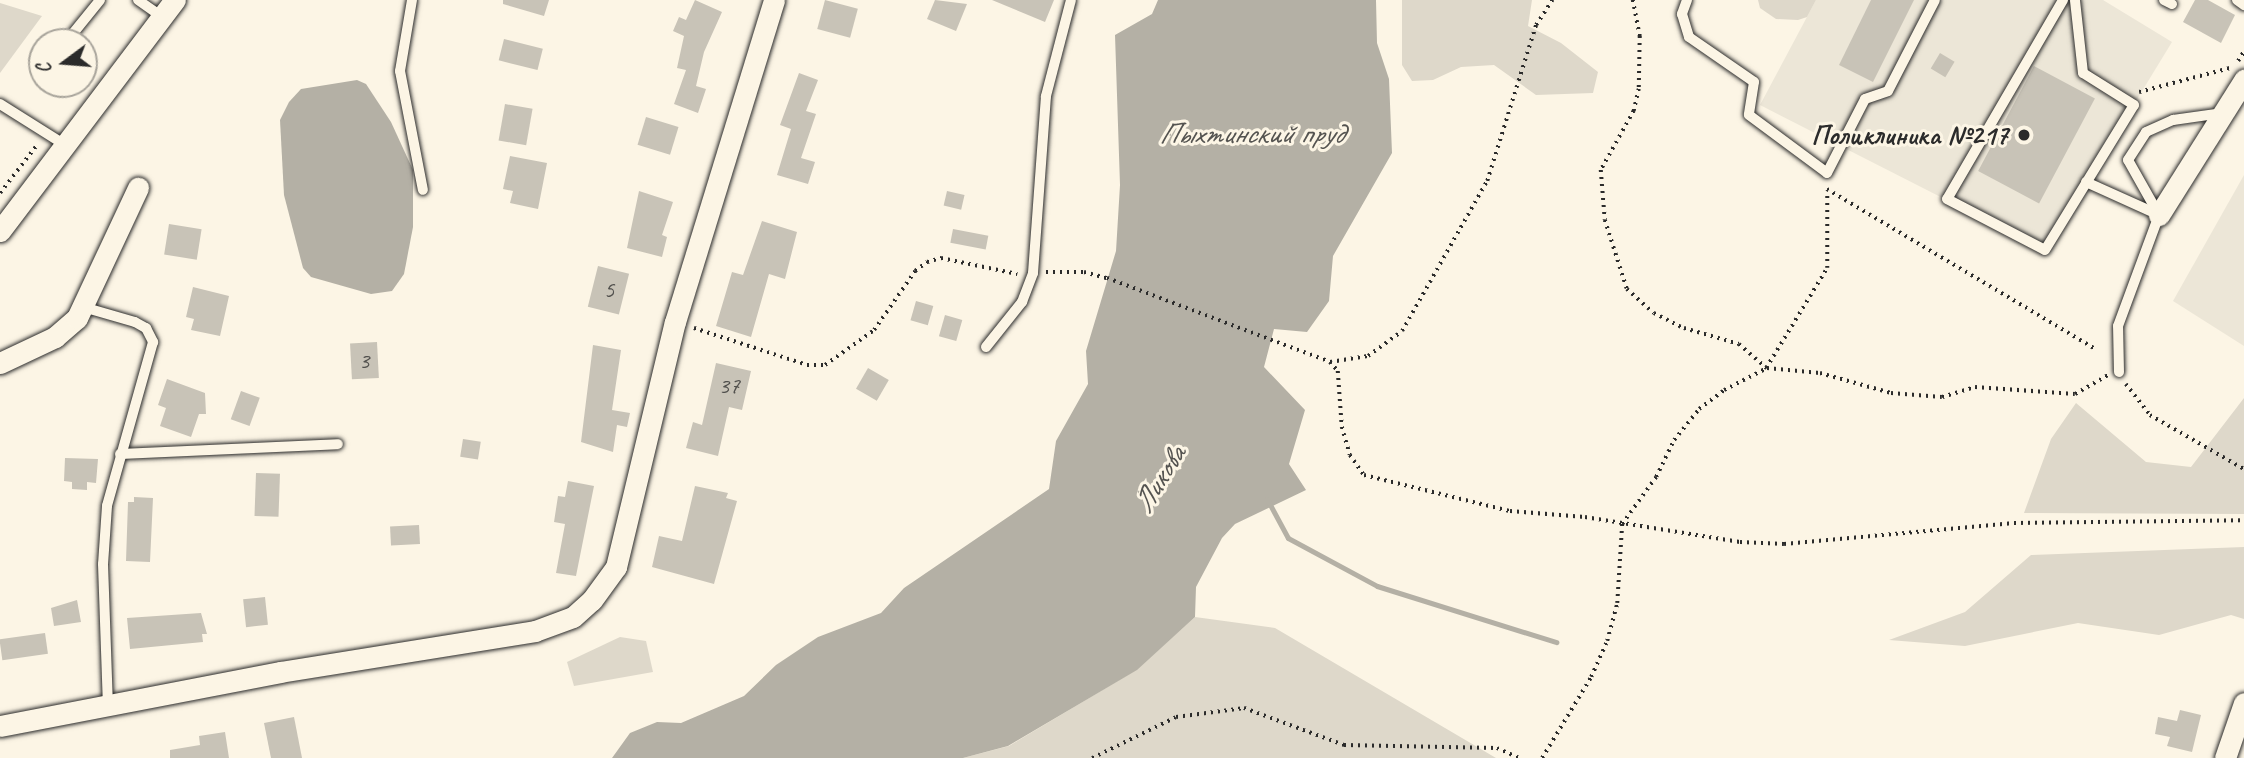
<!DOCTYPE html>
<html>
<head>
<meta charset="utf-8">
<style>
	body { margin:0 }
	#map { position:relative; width:2244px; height:758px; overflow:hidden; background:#fcf5e5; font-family:Caveat,sans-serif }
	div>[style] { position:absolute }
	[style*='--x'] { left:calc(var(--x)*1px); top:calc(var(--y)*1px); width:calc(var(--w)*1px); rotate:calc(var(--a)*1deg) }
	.built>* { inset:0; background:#ece6d7 }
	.green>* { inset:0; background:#ded8ca }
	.water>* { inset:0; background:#b4b0a5 }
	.stream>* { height:5px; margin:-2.5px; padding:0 2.5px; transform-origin:2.5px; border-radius:2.5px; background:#b4b0a5 }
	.building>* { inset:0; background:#c8c3b7; transform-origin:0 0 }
	.path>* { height:3.5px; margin-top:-1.75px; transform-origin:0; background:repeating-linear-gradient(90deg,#2b2b2b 0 2px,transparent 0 7px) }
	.roads { filter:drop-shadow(0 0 2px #2b2b2b) drop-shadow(0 0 2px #2b2b2b) }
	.service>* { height:10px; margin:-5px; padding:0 5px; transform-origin:5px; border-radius:5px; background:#fcf5e5 }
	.minor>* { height:21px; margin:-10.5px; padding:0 10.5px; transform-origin:10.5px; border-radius:10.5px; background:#fcf5e5 }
	.dots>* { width:19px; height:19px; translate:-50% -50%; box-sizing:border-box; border:4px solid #fcf5e5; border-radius:50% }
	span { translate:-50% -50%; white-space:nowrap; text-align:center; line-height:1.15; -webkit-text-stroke:6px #fcf5e5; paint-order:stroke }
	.number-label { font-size:24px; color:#52514e }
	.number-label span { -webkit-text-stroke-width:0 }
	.poi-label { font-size:28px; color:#2b2b2b; font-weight:700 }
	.right { translate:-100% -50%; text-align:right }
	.water-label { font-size:30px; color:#545350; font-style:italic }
	.north { position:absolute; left:28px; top:28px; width:70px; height:70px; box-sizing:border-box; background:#fcf5e5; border:2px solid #a8a49b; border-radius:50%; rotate:254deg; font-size:19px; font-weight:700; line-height:28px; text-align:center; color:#2b2b2b }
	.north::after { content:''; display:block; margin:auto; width:24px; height:32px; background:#2b2b2b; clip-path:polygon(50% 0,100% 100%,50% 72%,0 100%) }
</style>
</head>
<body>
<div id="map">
	<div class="built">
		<i style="clip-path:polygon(1816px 0,2103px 0,2172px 42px,2045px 250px,1760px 105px)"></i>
		<i style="clip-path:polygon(2244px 175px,2244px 346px,2173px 301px)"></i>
	</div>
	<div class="green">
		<i style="clip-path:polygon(1402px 0,1532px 0,1528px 26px,1561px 43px,1598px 72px,1593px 93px,1536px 95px,1494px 65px,1461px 67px,1433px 80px,1412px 81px,1402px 65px)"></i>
		<i style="clip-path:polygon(1758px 0,1816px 0,1807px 17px,1798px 20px,1776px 19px,1760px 8px)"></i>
		<i style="clip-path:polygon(0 3px,42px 16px,0 73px)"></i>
		<i style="clip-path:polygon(2244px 398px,2244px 514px,2024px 513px,2051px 439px,2076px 403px,2146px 462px,2191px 467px)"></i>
		<i style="clip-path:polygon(2244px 547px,2244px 619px,2231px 615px,2159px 635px,2078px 623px,1965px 646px,1889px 640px,1965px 612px,2031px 555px)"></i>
		<i style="clip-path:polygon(1195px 617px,1275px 628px,1496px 758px,963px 758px,1009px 746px,1136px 670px)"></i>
		<i style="clip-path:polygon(620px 637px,646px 641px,653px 672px,574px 686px,567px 662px)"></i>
	</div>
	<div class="water">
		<i style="clip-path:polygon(1158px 0,1376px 0,1377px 43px,1389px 79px,1392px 153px,1333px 256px,1329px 301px,1307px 332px,1274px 329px,1264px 367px,1305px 410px,1289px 464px,1306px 490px,1235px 524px,1222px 538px,1196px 587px,1195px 617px,1137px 670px,1008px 746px,963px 758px,612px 758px,630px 733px,657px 722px,681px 723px,744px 696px,776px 665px,818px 637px,881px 613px,904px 588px,1049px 489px,1056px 441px,1088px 384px,1086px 351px,1116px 251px,1120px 185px,1115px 35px,1152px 14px)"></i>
		<i style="clip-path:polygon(357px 80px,366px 84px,391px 122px,413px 170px,413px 227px,404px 274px,392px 291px,371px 294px,311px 277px,303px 268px,284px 195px,280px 120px,289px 102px,301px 89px)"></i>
	</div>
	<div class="stream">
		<i style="--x:1267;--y:499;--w:44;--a:61.7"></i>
		<i style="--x:1288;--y:538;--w:101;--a:28.3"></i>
		<i style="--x:1377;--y:586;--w:188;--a:17.4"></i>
	</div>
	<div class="building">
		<i style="clip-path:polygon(503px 0,549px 0,544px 16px,503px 4px)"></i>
		<i style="clip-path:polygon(695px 0,722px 12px,704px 52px,696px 86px,706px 89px,698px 113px,674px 104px,686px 70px,677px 68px,684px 36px,673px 31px,679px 17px,686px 20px)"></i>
		<i style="left:825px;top:0;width:34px;height:30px;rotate:15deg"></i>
		<i style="clip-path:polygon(935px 0,967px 4px,956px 31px,927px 19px)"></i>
		<i style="clip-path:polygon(992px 0,1054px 0,1045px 22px)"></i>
		<i style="clip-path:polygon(1871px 0,1914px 0,1873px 82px,1839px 65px)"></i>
		<i style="clip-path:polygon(2195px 0,2208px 0,2235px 15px,2221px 43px,2183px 22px)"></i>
		<i style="left:504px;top:39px;width:40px;height:22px;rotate:14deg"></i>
		<i style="left:1940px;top:53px;width:17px;height:18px;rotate:31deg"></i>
		<i style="left:2034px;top:66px;width:69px;height:119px;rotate:28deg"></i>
		<i style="clip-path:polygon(799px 73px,818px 80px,806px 111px,816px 114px,801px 158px,815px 162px,808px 184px,777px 175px,791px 129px,780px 125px)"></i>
		<i style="left:505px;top:104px;width:28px;height:37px;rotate:10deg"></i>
		<i style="left:646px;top:117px;width:34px;height:29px;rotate:17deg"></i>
		<i style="clip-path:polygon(510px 156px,547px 163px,538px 209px,510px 203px,513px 191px,503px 189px)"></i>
		<i style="clip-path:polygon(639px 191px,673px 202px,662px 235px,667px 237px,662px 257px,627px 248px)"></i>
		<i style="left:947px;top:191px;width:18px;height:15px;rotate:13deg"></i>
		<i style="clip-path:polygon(762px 221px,797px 232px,785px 279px,769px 274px,751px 337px,716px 326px,732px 272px,743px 275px)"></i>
		<i style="left:169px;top:224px;width:33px;height:31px;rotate:9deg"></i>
		<i style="left:953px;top:229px;width:36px;height:14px;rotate:11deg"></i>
		<i style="left:598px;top:266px;width:32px;height:42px;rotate:14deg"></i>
		<i style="clip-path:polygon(193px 287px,229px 296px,220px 336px,191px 330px,194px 319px,186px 317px)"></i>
		<i style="left:916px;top:301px;width:18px;height:20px;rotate:16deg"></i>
		<i style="left:945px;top:315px;width:18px;height:22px;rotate:16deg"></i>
		<i style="left:377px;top:342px;width:36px;height:27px;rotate:87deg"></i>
		<i style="clip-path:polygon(593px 345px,621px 350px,612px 410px,630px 413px,627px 427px,617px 425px,613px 452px,581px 442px)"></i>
		<i style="clip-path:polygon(716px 363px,751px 371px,742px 410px,729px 407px,718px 456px,686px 448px,693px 422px,702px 425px)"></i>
		<i style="left:868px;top:368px;width:24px;height:24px;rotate:30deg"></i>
		<i style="clip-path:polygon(167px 379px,205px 393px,206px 414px,199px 414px,191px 437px,160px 426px,166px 408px,158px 405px)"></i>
		<i style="left:241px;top:391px;width:20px;height:30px;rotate:20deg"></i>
		<i style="left:463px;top:439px;width:18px;height:18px;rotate:9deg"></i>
		<i style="clip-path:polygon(65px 458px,98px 459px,96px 483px,87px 482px,87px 490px,72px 489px,72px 482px,64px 481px)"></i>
		<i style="left:256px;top:473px;width:24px;height:43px;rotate:2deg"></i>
		<i style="clip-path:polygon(568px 481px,594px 486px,576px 576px,556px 573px,565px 524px,554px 522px,558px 496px,565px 497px)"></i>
		<i style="clip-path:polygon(695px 486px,728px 493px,726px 498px,737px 501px,714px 584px,652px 567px,659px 536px,682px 541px)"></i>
		<i style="clip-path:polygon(134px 497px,153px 498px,150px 562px,126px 561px,128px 502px,134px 502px)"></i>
		<i style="left:419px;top:525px;width:19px;height:29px;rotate:87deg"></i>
		<i style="left:265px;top:597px;width:28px;height:22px;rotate:84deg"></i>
		<i style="clip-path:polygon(77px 600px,81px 622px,54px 626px,51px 608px)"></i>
		<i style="clip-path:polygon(201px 613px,207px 634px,202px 634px,203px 642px,130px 649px,127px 618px)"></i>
		<i style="left:45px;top:633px;width:21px;height:46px;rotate:82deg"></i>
		<i style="clip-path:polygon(2180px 710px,2201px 715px,2192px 752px,2167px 746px,2170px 737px,2155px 734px,2158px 717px,2177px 721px)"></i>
		<i style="clip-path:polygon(294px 717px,302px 758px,271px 758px,264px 723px)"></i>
		<i style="clip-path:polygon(225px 732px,229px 758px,170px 758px,170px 750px,200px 745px,199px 736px)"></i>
	</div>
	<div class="path">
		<i style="--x:1633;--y:0;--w:37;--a:79"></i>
		<i style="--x:1640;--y:36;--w:53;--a:91.1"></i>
		<i style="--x:1639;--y:89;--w:23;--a:103"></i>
		<i style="--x:1634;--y:111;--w:68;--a:119.2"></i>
		<i style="--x:1601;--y:170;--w:50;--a:85.4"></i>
		<i style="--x:1605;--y:220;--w:72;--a:72.3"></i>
		<i style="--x:1627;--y:289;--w:36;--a:42"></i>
		<i style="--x:1654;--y:313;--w:34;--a:27"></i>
		<i style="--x:1684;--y:328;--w:57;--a:16.2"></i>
		<i style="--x:1739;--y:344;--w:37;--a:41"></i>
		<i style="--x:2238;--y:61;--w:12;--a:-59"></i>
		<i style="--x:2139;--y:92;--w:94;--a:-14.8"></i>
		<i style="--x:1827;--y:189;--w:314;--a:30.8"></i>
		<i style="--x:0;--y:193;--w:61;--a:-52.4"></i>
		<i style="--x:1046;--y:272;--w:38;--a:0"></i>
		<i style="--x:1084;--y:272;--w:24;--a:15"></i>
		<i style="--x:1107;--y:278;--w:238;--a:20.6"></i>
		<i style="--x:1330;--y:362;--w:12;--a:48"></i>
		<i style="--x:1338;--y:371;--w:56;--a:85.9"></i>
		<i style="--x:1342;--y:427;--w:29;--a:74"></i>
		<i style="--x:1350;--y:455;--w:24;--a:55"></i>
		<i style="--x:1364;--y:475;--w:150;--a:13.9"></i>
		<i style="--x:1510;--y:511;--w:75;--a:4.6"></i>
		<i style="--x:1585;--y:517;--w:157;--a:9.2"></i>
		<i style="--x:1740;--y:542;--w:44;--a:2.6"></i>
		<i style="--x:1784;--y:544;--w:231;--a:-5.2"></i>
		<i style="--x:2014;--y:523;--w:230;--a:-0.7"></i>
		<i style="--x:694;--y:328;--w:119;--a:18.1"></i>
		<i style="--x:807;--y:365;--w:18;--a:0"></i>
		<i style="--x:825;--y:365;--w:60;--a:-35.5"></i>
		<i style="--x:874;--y:330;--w:72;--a:-55.2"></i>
		<i style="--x:915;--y:271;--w:15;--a:-37"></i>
		<i style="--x:927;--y:262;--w:15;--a:-16"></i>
		<i style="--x:941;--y:258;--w:78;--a:11.9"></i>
		<i style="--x:1330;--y:362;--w:38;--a:-9"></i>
		<i style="--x:1368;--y:356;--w:42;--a:-36.3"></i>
		<i style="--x:1402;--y:331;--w:172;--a:-60.5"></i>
		<i style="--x:1487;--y:181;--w:164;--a:-72.6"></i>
		<i style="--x:1536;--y:25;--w:30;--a:-57"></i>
		<i style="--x:1766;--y:368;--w:117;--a:-58.6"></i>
		<i style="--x:1827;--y:268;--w:77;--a:-90"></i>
		<i style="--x:2126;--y:384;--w:39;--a:52"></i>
		<i style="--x:2150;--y:415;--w:108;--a:29.9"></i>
		<i style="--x:1092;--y:758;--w:93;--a:-26"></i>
		<i style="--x:1176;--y:717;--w:69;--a:-7.5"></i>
		<i style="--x:1244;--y:708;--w:107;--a:20.3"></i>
		<i style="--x:1344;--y:745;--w:153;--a:1.1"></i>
		<i style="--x:1497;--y:748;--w:24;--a:24"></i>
		<i style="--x:1542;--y:758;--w:95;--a:-58.8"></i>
		<i style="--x:1591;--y:677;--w:39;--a:-66"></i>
		<i style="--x:1607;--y:641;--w:39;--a:-75"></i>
		<i style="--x:1617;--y:603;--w:79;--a:-86.4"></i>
		<i style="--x:1622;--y:524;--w:58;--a:-54.1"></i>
		<i style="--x:1656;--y:477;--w:41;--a:-64.1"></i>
		<i style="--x:1674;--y:440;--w:40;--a:-51"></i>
		<i style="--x:1699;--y:409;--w:31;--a:-37"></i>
		<i style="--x:1724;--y:390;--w:48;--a:-27.1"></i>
		<i style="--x:1767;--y:368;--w:53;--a:5.4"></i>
		<i style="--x:1820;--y:373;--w:74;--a:15.7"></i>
		<i style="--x:1891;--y:393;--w:51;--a:4.5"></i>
		<i style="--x:1942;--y:397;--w:34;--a:-17"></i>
		<i style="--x:1975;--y:387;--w:100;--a:4"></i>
		<i style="--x:2075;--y:394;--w:38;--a:-30"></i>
	</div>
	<div class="roads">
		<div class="service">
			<i style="--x:138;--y:0;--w:29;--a:35"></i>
			<i style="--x:412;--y:0;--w:72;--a:99.6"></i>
			<i style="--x:400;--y:71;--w:121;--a:79.1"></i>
			<i style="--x:1687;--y:0;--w:15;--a:110"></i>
			<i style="--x:1682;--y:14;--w:24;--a:73"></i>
			<i style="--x:1689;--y:37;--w:79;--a:34.7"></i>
			<i style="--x:1754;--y:82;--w:33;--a:99"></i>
			<i style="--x:1749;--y:115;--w:97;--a:36.6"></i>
			<i style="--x:1827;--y:173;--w:83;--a:-62.8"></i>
			<i style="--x:1865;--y:99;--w:24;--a:-19"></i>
			<i style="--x:1888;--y:91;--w:102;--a:-62.7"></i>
			<i style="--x:2063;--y:0;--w:230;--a:120.2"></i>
			<i style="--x:1947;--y:199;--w:110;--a:27.5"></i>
			<i style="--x:2045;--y:250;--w:170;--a:-58.5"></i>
			<i style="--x:2134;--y:105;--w:60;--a:-147.9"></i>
			<i style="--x:2083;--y:73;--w:73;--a:-96.3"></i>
			<i style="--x:2164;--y:0;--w:9;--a:27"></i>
			<i style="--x:2237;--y:0;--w:9;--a:36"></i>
			<i style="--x:66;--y:42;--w:54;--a:-51"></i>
			<i style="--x:0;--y:104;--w:77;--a:32.2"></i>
			<i style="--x:2086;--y:182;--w:80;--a:24.3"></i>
			<i style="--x:2159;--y:215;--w:63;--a:-119.4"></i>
			<i style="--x:2128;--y:160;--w:33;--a:-57"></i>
			<i style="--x:2146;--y:132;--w:30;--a:-24"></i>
			<i style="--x:2173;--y:120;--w:49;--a:-8.1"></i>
			<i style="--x:83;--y:307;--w:54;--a:16.1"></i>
			<i style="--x:135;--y:322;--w:13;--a:29"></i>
			<i style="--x:146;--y:328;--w:16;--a:63"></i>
			<i style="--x:153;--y:342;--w:170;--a:105.7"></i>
			<i style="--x:107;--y:506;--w:58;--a:93.9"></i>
			<i style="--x:103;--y:564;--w:140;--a:88"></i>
			<i style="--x:986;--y:347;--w:58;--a:-51.3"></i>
			<i style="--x:1022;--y:302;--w:31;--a:-69"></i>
			<i style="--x:1033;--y:273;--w:177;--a:-85.8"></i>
			<i style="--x:1046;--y:96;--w:99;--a:-75.4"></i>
			<i style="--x:2119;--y:372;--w:46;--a:-91.2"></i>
			<i style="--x:2118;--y:326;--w:118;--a:-69.7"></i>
			<i style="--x:120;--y:454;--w:218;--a:-2.6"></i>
		</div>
		<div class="minor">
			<i style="--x:2159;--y:215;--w:160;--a:-57.8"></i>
			<i style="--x:0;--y:231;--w:290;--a:-52.9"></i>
			<i style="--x:0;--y:363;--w:61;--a:-25.3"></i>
			<i style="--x:55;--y:337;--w:29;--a:-41"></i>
			<i style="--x:77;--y:318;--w:144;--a:-64.9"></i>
			<i style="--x:0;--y:726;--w:285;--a:-10.9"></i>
			<i style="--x:280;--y:672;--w:258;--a:-9.1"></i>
			<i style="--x:535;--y:631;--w:40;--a:-20.2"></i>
			<i style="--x:573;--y:617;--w:25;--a:-42"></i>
			<i style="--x:592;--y:600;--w:41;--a:-54"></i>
			<i style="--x:616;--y:567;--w:252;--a:-76.5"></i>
			<i style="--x:675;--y:322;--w:337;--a:-72.9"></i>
			<i style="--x:2225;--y:758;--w:58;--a:-70.9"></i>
		</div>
	</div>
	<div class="dots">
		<i style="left:2024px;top:135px;background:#2b2b2b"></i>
	</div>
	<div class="number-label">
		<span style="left:609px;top:290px">5</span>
		<span style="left:364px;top:361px">3</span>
		<span style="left:729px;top:386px">37</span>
	</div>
	<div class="poi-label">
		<span class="right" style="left:2008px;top:135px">Поликлиника №217</span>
	</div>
	<div class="water-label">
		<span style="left:1251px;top:133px">Пыхтинский пруд</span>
		<span style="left:1159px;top:479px;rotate:-58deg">Ликова</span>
	</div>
	<div class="north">С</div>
</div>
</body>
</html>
